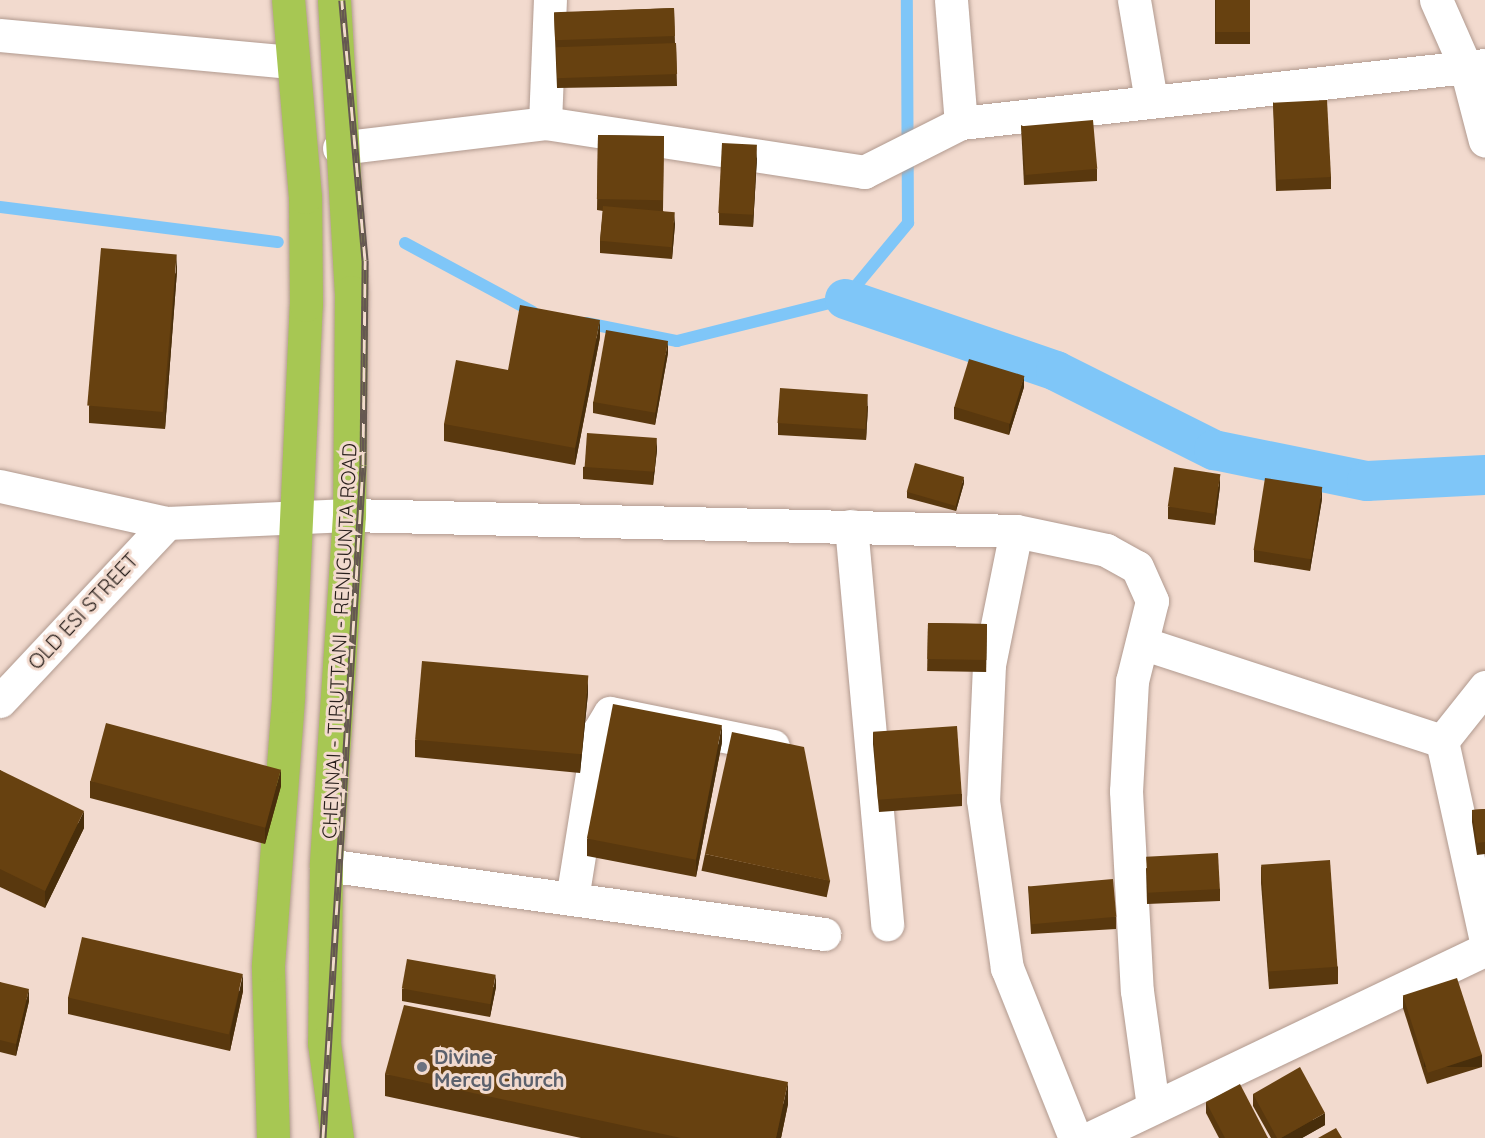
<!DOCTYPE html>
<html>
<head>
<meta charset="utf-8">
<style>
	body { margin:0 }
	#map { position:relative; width:1485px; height:1138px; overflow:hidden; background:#f2dace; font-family:Quicksand,sans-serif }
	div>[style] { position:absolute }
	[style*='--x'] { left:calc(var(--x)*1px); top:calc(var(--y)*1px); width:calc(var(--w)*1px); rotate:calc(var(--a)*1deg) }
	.stream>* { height:12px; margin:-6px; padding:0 6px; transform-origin:6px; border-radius:6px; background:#7fc6f8 }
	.canal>* { height:40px; margin:-20px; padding:0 20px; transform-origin:20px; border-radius:20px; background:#7fc6f8 }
	.roads { filter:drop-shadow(0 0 2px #b19a8f) drop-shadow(0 0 2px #b19a8f) }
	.minor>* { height:33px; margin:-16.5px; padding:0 16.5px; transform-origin:16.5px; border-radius:16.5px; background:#fff }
	.trunk>* { height:33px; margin:-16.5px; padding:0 16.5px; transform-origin:16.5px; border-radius:16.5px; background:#a7c753 }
	.rail>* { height:7px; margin-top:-3.5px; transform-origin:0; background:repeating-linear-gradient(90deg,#f2dace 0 14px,#655751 0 28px); box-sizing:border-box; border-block:2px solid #655751 }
	.wall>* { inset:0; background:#59380e; transform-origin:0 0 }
	.shaded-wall>* { inset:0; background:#482e0b; transform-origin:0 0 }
	.building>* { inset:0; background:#674110; transform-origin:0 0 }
	.dots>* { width:16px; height:16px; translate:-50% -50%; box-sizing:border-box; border:3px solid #f2dace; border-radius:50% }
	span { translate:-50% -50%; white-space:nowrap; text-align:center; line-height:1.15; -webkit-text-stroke:6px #f2dace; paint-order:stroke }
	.street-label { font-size:20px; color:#281f1b }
	.worship-label { font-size:20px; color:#5b616d; font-weight:700 }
	.left { translate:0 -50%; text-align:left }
</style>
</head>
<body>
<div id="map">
	<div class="stream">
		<i style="--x:0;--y:207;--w:280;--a:7.2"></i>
		<i style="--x:405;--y:243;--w:145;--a:28.3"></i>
		<i style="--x:586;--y:323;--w:93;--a:11.2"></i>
		<i style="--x:677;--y:341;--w:173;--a:-14"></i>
		<i style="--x:845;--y:299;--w:99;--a:-50.3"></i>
		<i style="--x:908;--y:223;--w:223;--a:-90.3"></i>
	</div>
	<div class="canal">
		<i style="--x:845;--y:299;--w:223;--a:18.8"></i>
		<i style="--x:1056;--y:371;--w:177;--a:26.6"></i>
		<i style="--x:1214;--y:450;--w:156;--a:11.5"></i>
		<i style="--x:1367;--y:481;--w:118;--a:-2.9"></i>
	</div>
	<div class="roads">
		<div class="minor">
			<i style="--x:951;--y:0;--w:123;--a:85.4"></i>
			<i style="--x:1134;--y:0;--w:102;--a:80.4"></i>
			<i style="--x:1436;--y:0;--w:74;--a:66.2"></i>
			<i style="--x:1466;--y:68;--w:75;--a:75.4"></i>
			<i style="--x:0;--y:35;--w:292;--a:5.3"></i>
			<i style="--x:545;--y:123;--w:123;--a:-87.7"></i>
			<i style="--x:339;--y:148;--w:208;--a:-6.9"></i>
			<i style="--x:545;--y:123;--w:323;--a:8.7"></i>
			<i style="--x:864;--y:172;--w:109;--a:-26.8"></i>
			<i style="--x:961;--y:123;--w:527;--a:-6.32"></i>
			<i style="--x:0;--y:486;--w:171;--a:12.5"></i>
			<i style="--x:167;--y:523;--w:182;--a:-2.5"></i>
			<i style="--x:349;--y:515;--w:667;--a:1.37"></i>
			<i style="--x:1016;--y:531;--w:92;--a:11.9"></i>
			<i style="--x:1106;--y:550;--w:35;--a:29"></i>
			<i style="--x:1137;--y:567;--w:37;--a:66"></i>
			<i style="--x:1152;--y:601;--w:82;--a:104"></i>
			<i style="--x:1132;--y:681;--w:110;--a:93.1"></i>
			<i style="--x:1126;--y:791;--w:200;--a:86.9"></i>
			<i style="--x:1137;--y:991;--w:117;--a:82.1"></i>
			<i style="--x:851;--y:526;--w:400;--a:84.8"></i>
			<i style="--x:1016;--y:531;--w:137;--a:101.4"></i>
			<i style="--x:989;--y:665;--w:135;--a:92.5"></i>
			<i style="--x:983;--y:800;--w:170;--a:81.9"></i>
			<i style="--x:1007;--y:968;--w:183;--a:68.2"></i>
			<i style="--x:1142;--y:643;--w:316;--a:18.1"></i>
			<i style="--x:1485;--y:687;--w:69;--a:128.5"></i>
			<i style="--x:1442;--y:741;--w:201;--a:77.6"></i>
			<i style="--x:0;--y:701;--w:244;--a:-46.8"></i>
			<i style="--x:326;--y:865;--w:503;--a:7.89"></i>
			<i style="--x:572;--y:899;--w:170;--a:-80.9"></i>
			<i style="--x:599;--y:731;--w:21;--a:-59"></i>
			<i style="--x:610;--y:713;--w:166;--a:11.4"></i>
			<i style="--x:1090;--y:1138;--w:437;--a:-25.5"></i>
		</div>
		<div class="trunk">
			<i style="--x:334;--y:0;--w:292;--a:86.7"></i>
			<i style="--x:351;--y:292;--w:223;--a:90.5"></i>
			<i style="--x:349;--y:515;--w:351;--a:93.8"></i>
			<i style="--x:326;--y:865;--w:178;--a:90.6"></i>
			<i style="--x:324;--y:1043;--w:96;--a:82.2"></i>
			<i style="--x:273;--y:1138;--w:173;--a:-91.7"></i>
			<i style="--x:268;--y:965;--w:270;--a:-85.7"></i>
			<i style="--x:288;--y:696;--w:391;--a:-87.4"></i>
			<i style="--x:306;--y:305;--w:108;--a:-90.5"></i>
			<i style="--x:305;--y:197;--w:198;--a:-94.9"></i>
		</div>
	</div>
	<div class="rail">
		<i style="--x:323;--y:1138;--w:674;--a:-86.6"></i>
		<i style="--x:363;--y:465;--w:205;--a:-89.4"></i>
		<i style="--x:365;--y:260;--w:261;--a:-95.1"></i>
	</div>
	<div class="wall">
		<i style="left:1215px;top:0;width:35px;height:44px"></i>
		<i style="clip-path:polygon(674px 8px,675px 43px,676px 43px,677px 86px,557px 88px,554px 13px)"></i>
		<i style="clip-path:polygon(1273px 102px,1331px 177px,1331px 189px,1276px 191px)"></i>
		<i style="clip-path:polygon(1021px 125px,1097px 169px,1097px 181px,1024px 185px)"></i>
		<i style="clip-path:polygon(598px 135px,664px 136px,663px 211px,675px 224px,672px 259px,600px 253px,600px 241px,603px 211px,597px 210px)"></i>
		<i style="clip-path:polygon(757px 157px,753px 227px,719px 225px,719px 213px)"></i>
		<i style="clip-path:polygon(177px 271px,165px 429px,89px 423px,89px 406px)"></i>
		<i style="clip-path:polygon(600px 337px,575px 465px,444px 441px,444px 424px,508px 370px)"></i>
		<i style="clip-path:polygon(668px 353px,655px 425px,593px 413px,593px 402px)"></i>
		<i style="clip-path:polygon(1024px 387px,1009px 435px,954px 419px,954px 407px)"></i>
		<i style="clip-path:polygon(868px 406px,866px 440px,778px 435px,778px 423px)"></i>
		<i style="clip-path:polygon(657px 450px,653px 485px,583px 479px,583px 467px)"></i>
		<i style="clip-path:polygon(964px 483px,956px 511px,907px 498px,907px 492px)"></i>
		<i style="clip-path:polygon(1220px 486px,1215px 525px,1168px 519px,1168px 507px)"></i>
		<i style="clip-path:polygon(1322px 499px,1310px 571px,1254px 562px,1254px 550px)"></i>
		<i style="left:928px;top:623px;width:59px;height:48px;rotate:1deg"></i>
		<i style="clip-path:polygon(588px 693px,580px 773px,415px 757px,415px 740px)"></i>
		<i style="clip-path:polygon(873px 732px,962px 794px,962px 806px,879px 812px,873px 744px)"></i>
		<i style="clip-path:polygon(722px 742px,696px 877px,587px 856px,587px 839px)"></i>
		<i style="clip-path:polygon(0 770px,84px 828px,45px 908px,0 887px)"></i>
		<i style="clip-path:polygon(90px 781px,281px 786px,265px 844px,90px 798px)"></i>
		<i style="clip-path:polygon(1485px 809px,1485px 854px,1477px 855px,1472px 822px,1472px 810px)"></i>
		<i style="left:705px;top:854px;width:128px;height:17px;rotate:12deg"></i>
		<i style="clip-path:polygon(1261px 866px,1338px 967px,1338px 984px,1269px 989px,1261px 883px)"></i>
		<i style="clip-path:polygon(1146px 868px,1220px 889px,1220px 901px,1147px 904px)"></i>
		<i style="clip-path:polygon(1028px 886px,1116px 917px,1116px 929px,1031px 934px)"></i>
		<i style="clip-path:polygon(0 982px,29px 1001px,16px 1056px,0 1052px)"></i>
		<i style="clip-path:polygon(496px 987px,490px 1017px,402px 1001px,402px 989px)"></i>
		<i style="clip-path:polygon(243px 991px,230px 1051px,68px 1014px,68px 997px)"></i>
		<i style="clip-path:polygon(1403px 996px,1482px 1067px,1427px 1084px,1403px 1008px)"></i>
		<i style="clip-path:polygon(385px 1074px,788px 1104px,781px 1138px,581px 1138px,385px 1096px)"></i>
		<i style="clip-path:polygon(1253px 1094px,1325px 1125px,1302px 1138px,1271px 1138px,1253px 1106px)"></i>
		<i style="clip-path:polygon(1206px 1102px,1268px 1138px,1219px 1138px,1206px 1113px)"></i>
	</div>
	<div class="shaded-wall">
		<i style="clip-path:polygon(757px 145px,757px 157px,753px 227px,753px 215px)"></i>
		<i style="clip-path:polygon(675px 212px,675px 224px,672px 259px,672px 247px)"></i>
		<i style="clip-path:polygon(177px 254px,177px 271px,165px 429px,165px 412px)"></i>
		<i style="clip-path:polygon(600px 320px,600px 337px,575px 465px,575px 448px)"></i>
		<i style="clip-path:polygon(668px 341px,668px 353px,655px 425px,655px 413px)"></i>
		<i style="clip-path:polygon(1024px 376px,1024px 387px,1009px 435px,1009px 424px)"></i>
		<i style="clip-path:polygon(868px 394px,868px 406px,866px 440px,866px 429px)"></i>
		<i style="clip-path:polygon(657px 438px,657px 450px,653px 485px,653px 473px)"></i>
		<i style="clip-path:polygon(1220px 474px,1220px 486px,1215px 525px,1215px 513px)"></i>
		<i style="clip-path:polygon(964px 477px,964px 483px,956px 511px,956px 504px)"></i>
		<i style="clip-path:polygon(1322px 487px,1322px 499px,1310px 571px,1310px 559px)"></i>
		<i style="clip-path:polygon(588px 676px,588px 693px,580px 773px,580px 755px)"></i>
		<i style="clip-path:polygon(722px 725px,722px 742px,696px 877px,696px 860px)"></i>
		<i style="clip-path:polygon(281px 769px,281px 786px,265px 844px,265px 827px)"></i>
		<i style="clip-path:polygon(84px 811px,84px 828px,45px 908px,45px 891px)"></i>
		<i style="clip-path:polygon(243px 974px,243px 991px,230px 1051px,230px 1033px)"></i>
		<i style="clip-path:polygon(496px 975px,496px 987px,490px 1017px,490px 1005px)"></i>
		<i style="clip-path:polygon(29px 989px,29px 1001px,16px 1056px,16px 1044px)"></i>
		<i style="left:1482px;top:1055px;width:12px;height:58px;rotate:90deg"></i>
		<i style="clip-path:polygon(788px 1082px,788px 1104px,781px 1138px,776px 1138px)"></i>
		<i style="clip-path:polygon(1325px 1113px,1325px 1125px,1302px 1138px,1281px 1138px)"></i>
	</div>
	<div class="building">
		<i style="left:1216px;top:0;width:34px;height:32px"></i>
		<i style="left:674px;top:8px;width:28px;height:120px;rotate:88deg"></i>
		<i style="left:676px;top:43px;width:31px;height:120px;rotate:88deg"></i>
		<i style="left:1327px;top:100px;width:77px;height:54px;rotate:87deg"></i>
		<i style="left:1093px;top:120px;width:49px;height:72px;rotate:85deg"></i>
		<i style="left:598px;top:135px;width:66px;height:64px;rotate:1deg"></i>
		<i style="left:722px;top:143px;width:35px;height:70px;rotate:3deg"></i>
		<i style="left:603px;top:206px;width:72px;height:35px;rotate:5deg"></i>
		<i style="left:101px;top:248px;width:76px;height:158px;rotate:5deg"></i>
		<i style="clip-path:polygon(520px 305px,600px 320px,575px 448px,444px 424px,456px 360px,508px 370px)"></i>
		<i style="left:606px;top:330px;width:63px;height:73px;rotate:10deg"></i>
		<i style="left:969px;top:359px;width:58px;height:50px;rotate:17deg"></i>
		<i style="left:780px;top:388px;width:88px;height:35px;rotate:4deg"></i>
		<i style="left:587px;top:433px;width:70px;height:34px;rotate:4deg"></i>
		<i style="left:915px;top:463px;width:51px;height:30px;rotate:16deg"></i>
		<i style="left:1174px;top:467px;width:47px;height:40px;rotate:9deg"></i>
		<i style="left:1265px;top:478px;width:58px;height:73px;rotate:9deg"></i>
		<i style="left:928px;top:623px;width:59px;height:36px;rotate:1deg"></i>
		<i style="left:422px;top:661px;width:167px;height:79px;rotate:5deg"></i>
		<i style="left:613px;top:704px;width:111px;height:137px;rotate:11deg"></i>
		<i style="left:106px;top:723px;width:181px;height:60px;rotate:15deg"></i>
		<i style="left:957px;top:726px;width:68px;height:84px;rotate:86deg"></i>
		<i style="clip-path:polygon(732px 732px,804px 747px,830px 881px,705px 854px)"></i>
		<i style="clip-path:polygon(0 770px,84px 811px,45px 891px,0 869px)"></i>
		<i style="clip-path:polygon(1485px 809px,1485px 842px,1477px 843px,1472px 810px)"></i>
		<i style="left:1218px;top:853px;width:36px;height:72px;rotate:87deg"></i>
		<i style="left:1330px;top:860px;width:107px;height:69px;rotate:86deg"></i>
		<i style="left:1113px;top:879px;width:38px;height:85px;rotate:85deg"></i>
		<i style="left:82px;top:937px;width:165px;height:62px;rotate:13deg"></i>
		<i style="left:407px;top:959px;width:90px;height:30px;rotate:10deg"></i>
		<i style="left:1457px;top:978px;width:81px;height:57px;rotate:72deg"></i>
		<i style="clip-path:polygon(0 982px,29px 989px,16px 1044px,0 1040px)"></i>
		<i style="clip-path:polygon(404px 1005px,788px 1082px,776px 1138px,681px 1138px,385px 1074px)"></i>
		<i style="clip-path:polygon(1300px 1067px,1325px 1113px,1281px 1138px,1277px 1138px,1253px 1094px)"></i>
		<i style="clip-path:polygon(1240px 1084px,1268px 1138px,1225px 1138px,1206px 1102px)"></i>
		<i style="clip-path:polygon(1336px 1128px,1342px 1138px,1318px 1138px)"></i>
	</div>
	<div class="dots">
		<i style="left:422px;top:1067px;background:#6b7280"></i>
	</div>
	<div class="street-label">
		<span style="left:83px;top:611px;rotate:-47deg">OLD ESI STREET</span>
		<span style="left:339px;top:641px;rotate:-87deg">CHENNAI - TIRUTTANI - RENIGUNTA ROAD</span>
	</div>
	<div class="worship-label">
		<span class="left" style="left:434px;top:1068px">Divine<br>Mercy Church</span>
	</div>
</div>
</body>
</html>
